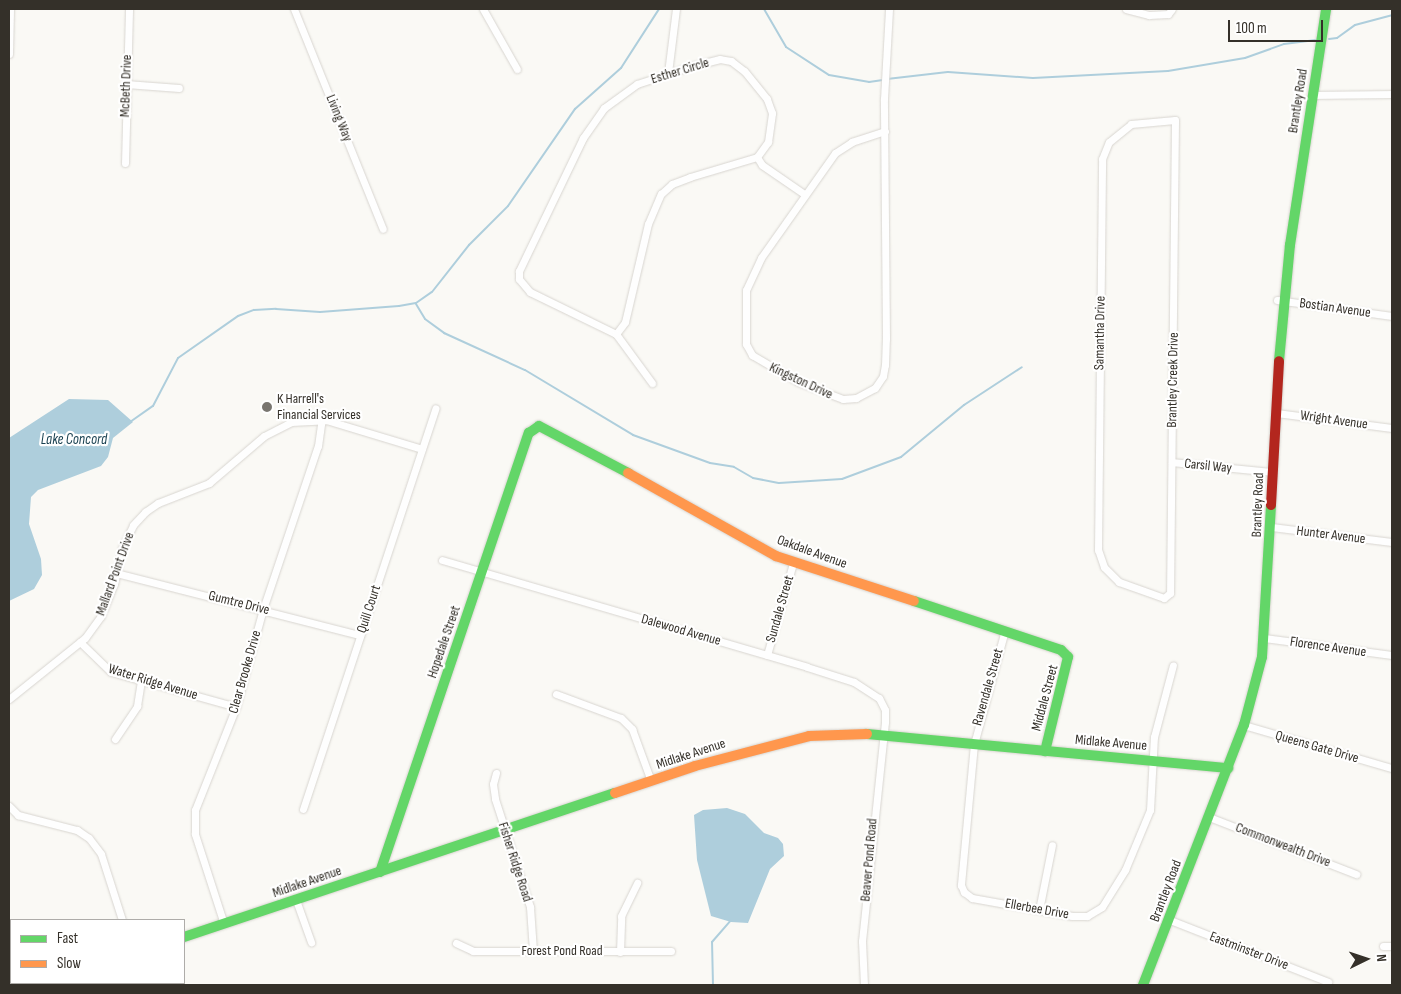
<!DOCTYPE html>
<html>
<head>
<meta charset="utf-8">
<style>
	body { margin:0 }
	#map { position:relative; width:1401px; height:994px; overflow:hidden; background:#faf9f5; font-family:"Sofia Sans Condensed",sans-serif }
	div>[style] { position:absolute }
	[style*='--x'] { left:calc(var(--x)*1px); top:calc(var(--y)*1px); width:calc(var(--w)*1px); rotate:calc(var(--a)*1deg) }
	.water>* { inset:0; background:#aecedc }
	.stream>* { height:2px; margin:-1px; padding:0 1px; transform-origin:1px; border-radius:1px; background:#aecedc }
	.roads { filter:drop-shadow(0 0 1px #d8d5d0) drop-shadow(0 0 1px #d8d5d0) }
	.street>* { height:7px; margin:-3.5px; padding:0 3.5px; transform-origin:3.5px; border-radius:3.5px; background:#fefefe }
	.fast>* { height:10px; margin:-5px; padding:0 5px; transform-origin:5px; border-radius:5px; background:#63d668 }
	.slow>* { height:10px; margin:-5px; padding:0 5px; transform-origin:5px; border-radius:5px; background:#ff974d }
	.jam>* { height:10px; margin:-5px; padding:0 5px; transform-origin:5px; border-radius:5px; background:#b3261e }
	.dots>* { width:14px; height:14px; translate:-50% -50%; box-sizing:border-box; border:2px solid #fff; border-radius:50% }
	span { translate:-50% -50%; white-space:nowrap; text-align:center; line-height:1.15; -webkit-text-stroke:4.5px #fff; paint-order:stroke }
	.street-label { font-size:14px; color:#343029 }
	.poi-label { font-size:14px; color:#343029 }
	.left { translate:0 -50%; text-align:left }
	.water-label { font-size:15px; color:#173f4f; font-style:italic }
	.frame { position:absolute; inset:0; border:10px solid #343029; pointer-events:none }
	.legend { position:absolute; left:10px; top:919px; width:175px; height:65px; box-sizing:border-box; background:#fff; border:1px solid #aeaca9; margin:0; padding:6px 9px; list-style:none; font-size:15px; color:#343029 }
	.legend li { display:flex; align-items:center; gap:10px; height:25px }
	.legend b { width:25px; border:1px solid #aeaca9 }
	.north { position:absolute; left:1341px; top:934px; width:50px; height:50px; -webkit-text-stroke:4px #fff; paint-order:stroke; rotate:86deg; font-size:14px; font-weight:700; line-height:20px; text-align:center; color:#343029 }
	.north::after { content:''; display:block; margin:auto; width:18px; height:22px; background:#343029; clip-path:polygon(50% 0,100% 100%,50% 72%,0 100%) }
	.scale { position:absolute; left:1228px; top:20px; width:95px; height:22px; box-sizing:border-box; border:2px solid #343029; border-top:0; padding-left:6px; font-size:15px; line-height:18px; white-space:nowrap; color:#343029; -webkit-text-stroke:4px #fff; paint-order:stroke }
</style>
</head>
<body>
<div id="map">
	<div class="water">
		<i style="clip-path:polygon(69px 399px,108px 400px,133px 422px,113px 438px,108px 457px,101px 466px,38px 490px,31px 497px,29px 524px,41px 559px,42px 575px,34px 589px,9px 601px,9px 438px)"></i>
		<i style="clip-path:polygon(727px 808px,745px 814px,764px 833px,778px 838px,783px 844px,784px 856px,770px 869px,748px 923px,731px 922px,711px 916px,697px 860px,694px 815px,703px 810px)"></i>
	</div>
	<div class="stream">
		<i style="--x:764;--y:9;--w:44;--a:59.9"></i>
		<i style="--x:786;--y:47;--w:51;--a:33.1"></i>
		<i style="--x:829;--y:75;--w:41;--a:9.9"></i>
		<i style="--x:869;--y:82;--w:14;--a:-8"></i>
		<i style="--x:1329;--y:39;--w:8;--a:-7"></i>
		<i style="--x:1337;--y:38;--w:22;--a:-36"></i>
		<i style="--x:1355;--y:25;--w:38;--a:-15"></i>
		<i style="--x:887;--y:79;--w:61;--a:-6.5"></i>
		<i style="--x:948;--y:72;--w:85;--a:4"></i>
		<i style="--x:1033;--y:78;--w:135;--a:-3"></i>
		<i style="--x:1168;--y:71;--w:78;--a:-9.6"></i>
		<i style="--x:1245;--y:58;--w:41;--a:-19.7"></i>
		<i style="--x:1284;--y:44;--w:32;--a:-7"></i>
		<i style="--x:416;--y:304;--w:17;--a:59"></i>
		<i style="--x:425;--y:319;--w:24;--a:36"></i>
		<i style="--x:444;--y:333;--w:89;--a:24.6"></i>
		<i style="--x:525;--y:370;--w:126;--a:31"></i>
		<i style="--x:633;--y:435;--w:82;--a:20"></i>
		<i style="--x:710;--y:463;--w:24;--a:9"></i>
		<i style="--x:734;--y:467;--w:22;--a:30"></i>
		<i style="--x:753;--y:478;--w:26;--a:11"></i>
		<i style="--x:779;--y:483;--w:63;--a:-3.6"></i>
		<i style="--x:842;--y:479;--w:63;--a:-20.4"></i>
		<i style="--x:901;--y:457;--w:82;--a:-39.5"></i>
		<i style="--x:964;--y:405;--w:69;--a:-33.2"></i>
		<i style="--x:130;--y:422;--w:28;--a:-35"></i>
		<i style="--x:153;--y:406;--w:54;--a:-62.5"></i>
		<i style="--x:178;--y:358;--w:73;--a:-35"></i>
		<i style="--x:238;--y:316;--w:17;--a:-21"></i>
		<i style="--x:254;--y:310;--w:22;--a:-3"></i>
		<i style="--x:276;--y:309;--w:44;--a:3.9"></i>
		<i style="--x:320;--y:312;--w:79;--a:-4.3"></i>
		<i style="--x:399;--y:306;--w:17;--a:-10"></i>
		<i style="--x:416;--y:303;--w:19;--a:-35"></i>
		<i style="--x:432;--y:292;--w:60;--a:-51.8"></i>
		<i style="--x:469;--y:245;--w:55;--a:-45"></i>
		<i style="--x:508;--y:206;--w:118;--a:-55.4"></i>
		<i style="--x:575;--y:109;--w:62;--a:-41.7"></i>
		<i style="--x:621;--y:68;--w:70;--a:-57.2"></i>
		<i style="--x:713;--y:985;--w:43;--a:-91.3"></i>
		<i style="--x:712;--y:942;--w:29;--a:-49"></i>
	</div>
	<div class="roads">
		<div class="street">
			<i style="--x:294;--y:9;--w:237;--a:68"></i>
			<i style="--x:483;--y:9;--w:69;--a:60.5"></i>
			<i style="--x:1126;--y:9;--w:24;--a:15"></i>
			<i style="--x:1149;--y:15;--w:19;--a:-3"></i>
			<i style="--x:1168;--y:14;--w:6;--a:-51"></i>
			<i style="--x:9;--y:54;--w:45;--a:-88.7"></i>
			<i style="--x:668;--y:73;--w:64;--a:-82.9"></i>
			<i style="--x:126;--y:84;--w:53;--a:4.3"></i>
			<i style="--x:1313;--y:95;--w:79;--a:-0.7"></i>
			<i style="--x:1175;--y:120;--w:473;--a:90.6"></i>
			<i style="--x:1170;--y:593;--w:8;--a:140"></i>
			<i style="--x:1164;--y:598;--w:48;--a:-160.4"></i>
			<i style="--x:1119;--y:582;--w:21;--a:-135"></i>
			<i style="--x:1104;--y:567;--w:18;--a:-109"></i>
			<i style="--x:1098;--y:550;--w:391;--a:-89.4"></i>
			<i style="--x:1102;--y:159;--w:18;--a:-68"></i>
			<i style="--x:1109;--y:142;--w:28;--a:-39"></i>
			<i style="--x:1131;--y:124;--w:44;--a:-5.2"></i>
			<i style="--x:885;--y:131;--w:35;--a:162"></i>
			<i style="--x:852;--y:142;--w:20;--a:147"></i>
			<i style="--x:835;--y:153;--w:128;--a:125.2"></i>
			<i style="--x:761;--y:258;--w:35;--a:115"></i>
			<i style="--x:746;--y:290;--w:54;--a:90"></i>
			<i style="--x:746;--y:344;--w:13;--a:61"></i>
			<i style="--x:752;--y:355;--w:53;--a:30.4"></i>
			<i style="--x:798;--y:382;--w:48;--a:20.7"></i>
			<i style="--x:843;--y:399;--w:13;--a:-4"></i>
			<i style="--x:856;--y:398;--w:21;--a:-28"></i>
			<i style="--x:875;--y:388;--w:14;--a:-56"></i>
			<i style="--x:883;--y:376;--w:11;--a:-80"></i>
			<i style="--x:885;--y:365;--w:26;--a:-88"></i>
			<i style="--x:886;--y:339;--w:240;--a:-90.5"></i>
			<i style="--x:884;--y:99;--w:90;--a:-86.8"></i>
			<i style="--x:757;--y:157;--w:9;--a:58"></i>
			<i style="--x:762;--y:165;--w:51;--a:34.6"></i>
			<i style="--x:125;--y:163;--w:154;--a:-88.5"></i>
			<i style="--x:1277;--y:300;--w:116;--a:7.9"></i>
			<i style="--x:616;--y:334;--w:15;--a:-53"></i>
			<i style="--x:625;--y:322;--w:101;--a:-76.8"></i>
			<i style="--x:648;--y:224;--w:33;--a:-67"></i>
			<i style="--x:661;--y:194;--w:15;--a:-42"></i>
			<i style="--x:672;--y:184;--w:19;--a:-21"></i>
			<i style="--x:690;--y:177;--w:70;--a:-16.6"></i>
			<i style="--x:757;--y:157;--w:19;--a:-54"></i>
			<i style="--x:768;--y:142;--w:29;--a:-82"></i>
			<i style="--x:772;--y:113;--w:15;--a:-110"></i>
			<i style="--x:767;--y:99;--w:36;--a:-129"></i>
			<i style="--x:744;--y:71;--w:16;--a:-142"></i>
			<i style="--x:731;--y:61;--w:11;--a:-170"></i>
			<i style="--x:720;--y:59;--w:29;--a:166"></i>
			<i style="--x:692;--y:66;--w:58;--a:161.9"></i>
			<i style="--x:637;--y:84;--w:41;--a:144"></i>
			<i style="--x:604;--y:108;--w:37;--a:125"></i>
			<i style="--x:583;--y:138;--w:148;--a:115.7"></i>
			<i style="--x:519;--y:271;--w:8;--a:90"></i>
			<i style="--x:519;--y:279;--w:17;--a:50"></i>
			<i style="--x:530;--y:292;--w:96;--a:26"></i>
			<i style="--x:616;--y:334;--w:61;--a:53.7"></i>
			<i style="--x:1276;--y:413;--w:117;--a:7.4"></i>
			<i style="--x:1172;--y:462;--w:101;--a:5.7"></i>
			<i style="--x:1271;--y:527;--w:122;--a:7.1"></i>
			<i style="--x:442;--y:560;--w:380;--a:16.3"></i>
			<i style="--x:807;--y:667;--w:49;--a:17.7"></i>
			<i style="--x:854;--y:682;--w:30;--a:33"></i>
			<i style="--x:879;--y:698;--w:13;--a:63"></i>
			<i style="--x:885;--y:710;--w:12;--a:90"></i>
			<i style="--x:885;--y:722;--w:220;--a:96"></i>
			<i style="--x:862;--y:941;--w:44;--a:87.4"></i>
			<i style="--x:116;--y:573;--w:252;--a:14.3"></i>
			<i style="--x:1005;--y:630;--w:118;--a:105.2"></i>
			<i style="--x:974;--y:744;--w:142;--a:95.3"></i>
			<i style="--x:961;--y:885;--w:8;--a:67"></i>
			<i style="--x:964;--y:892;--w:10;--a:37"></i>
			<i style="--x:972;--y:898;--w:102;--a:10.2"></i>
			<i style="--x:1072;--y:916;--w:15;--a:0"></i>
			<i style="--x:1087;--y:916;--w:17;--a:-31"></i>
			<i style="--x:1102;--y:907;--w:44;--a:-58.1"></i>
			<i style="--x:1125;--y:870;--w:65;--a:-67.4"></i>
			<i style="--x:1150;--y:810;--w:73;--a:-86.9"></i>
			<i style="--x:1154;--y:737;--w:74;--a:-75.2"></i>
			<i style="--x:1264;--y:638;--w:129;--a:7.6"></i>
			<i style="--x:80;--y:642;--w:43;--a:44.1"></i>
			<i style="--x:111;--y:672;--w:130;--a:15.6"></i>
			<i style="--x:767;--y:655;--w:96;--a:-74.2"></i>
			<i style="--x:556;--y:694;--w:69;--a:20.3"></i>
			<i style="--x:621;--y:718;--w:16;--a:45"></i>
			<i style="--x:632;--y:729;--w:55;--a:69.9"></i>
			<i style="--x:9;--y:699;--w:97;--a:-38.8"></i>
			<i style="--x:85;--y:638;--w:27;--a:-54"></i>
			<i style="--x:101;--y:616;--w:35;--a:-68"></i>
			<i style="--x:114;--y:584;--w:37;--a:-77"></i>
			<i style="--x:122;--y:548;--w:25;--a:-64"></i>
			<i style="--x:133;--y:525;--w:18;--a:-47"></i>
			<i style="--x:145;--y:512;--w:16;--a:-35"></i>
			<i style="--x:158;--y:503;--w:55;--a:-21.4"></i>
			<i style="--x:209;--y:483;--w:72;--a:-40.5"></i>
			<i style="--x:264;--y:436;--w:30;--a:-27"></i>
			<i style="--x:291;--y:422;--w:35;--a:-3"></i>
			<i style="--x:326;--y:420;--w:100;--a:16.8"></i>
			<i style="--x:1244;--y:725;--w:153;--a:16.3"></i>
			<i style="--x:115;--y:739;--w:40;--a:-56"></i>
			<i style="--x:137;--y:706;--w:26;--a:-81"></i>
			<i style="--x:496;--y:773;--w:11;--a:105"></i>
			<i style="--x:493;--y:784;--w:15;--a:82"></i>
			<i style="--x:495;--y:799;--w:114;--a:72"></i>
			<i style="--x:530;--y:907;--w:44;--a:86.1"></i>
			<i style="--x:9;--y:806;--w:13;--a:45"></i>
			<i style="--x:18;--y:815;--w:61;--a:14.3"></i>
			<i style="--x:77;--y:830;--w:14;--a:34"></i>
			<i style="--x:89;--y:838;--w:20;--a:53"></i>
			<i style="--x:101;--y:854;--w:69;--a:72.3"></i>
			<i style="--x:303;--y:809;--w:422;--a:-71.7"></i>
			<i style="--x:1209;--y:817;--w:158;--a:21.2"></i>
			<i style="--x:296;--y:900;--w:45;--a:70.3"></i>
			<i style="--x:1039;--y:910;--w:66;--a:-78.7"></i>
			<i style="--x:1170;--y:920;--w:170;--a:21.4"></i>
			<i style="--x:224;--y:924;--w:95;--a:-107.9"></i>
			<i style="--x:195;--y:834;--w:24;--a:-90"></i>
			<i style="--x:195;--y:810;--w:111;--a:-68.3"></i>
			<i style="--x:236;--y:707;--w:102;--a:-74.6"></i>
			<i style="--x:263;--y:609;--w:172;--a:-71.4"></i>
			<i style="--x:318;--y:446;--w:27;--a:-82"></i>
			<i style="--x:456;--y:943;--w:19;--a:25"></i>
			<i style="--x:473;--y:951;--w:198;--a:0"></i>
			<i style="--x:1383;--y:946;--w:9;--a:0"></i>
			<i style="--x:620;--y:952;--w:36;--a:-88"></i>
			<i style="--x:621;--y:916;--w:37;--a:-64"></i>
		</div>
		<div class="fast">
			<i style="--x:1279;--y:361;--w:117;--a:-84.6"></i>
			<i style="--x:1290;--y:245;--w:239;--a:-81.3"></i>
			<i style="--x:914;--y:601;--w:155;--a:18.4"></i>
			<i style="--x:1061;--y:650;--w:10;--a:45"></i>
			<i style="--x:1068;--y:657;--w:97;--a:103.7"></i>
			<i style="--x:867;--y:734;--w:363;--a:5.4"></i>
			<i style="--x:380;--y:872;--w:464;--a:-71.3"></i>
			<i style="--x:529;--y:433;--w:12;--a:-35"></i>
			<i style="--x:539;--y:426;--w:101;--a:27.8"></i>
			<i style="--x:184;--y:937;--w:454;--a:-18.5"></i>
			<i style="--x:39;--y:985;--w:7;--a:-16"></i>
			<i style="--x:1143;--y:985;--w:279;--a:-68.8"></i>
			<i style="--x:1244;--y:725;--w:70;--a:-75.2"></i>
			<i style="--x:1262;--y:657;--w:152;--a:-86.6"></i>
		</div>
		<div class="slow">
			<i style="--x:628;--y:473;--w:170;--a:29.3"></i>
			<i style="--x:776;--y:556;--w:145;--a:18.1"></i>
			<i style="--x:615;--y:793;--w:84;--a:-18.6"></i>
			<i style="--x:695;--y:766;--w:118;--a:-14.7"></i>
			<i style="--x:809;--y:736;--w:58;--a:-2"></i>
		</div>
		<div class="jam">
			<i style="--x:1271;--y:505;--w:144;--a:-86.8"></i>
		</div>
	</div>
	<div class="dots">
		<i style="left:267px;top:407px;background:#797670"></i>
	</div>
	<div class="street-label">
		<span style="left:680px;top:71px;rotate:-17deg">Esther Circle</span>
		<span style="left:126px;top:86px;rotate:-88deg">McBeth Drive</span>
		<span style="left:1298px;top:101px;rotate:-81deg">Brantley Road</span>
		<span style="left:339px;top:118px;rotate:68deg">Living Way</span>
		<span style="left:1335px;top:308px;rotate:8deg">Bostian Avenue</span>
		<span style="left:1100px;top:333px;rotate:-89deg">Samantha Drive</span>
		<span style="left:1173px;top:380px;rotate:-89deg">Brantley Creek Drive</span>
		<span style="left:801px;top:381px;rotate:25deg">Kingston Drive</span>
		<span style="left:1334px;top:420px;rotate:8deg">Wright Avenue</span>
		<span style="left:1208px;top:466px;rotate:6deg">Carsil Way</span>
		<span style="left:1258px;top:505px;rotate:-88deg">Brantley Road</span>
		<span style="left:1331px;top:535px;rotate:7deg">Hunter Avenue</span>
		<span style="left:812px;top:552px;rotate:20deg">Oakdale Avenue</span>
		<span style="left:115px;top:574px;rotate:-70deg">Mallard Point Drive</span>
		<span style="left:239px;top:603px;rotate:14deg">Gumtre Drive</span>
		<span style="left:369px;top:609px;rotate:-72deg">Quill Court</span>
		<span style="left:780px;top:609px;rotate:-74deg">Sundale Street</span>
		<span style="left:681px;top:630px;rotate:16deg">Dalewood Avenue</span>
		<span style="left:444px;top:642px;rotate:-71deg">Hopedale Street</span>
		<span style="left:1328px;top:647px;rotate:8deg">Florence Avenue</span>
		<span style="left:245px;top:672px;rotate:-74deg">Clear Brooke Drive</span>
		<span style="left:153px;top:682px;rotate:17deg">Water Ridge Avenue</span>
		<span style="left:988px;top:687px;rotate:-74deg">Ravendale Street</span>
		<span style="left:1045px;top:698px;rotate:-75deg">Middale Street</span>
		<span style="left:1111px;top:743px;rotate:5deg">Midlake Avenue</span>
		<span style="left:1317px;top:747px;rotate:16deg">Queens Gate Drive</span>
		<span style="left:691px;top:754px;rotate:-18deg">Midlake Avenue</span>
		<span style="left:1283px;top:845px;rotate:21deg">Commonwealth Drive</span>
		<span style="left:869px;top:860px;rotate:-85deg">Beaver Pond Road</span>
		<span style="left:515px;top:862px;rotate:72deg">Fisher Ridge Road</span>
		<span style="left:307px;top:882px;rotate:-19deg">Midlake Avenue</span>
		<span style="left:1166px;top:891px;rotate:-69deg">Brantley Road</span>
		<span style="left:1037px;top:909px;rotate:10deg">Ellerbee Drive</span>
		<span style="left:562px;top:951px">Forest Pond Road</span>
		<span style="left:1249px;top:951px;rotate:21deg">Eastminster Drive</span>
	</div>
	<div class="poi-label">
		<span class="left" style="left:277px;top:407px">K Harrell's<br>Financial Services</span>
	</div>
	<div class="water-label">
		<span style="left:74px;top:440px">Lake Concord</span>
	</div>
	<div class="frame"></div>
	<ul class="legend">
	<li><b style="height:6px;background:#63d668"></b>Fast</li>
	<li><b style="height:6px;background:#ff974d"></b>Slow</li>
	</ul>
	<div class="north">N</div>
	<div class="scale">100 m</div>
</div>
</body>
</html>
